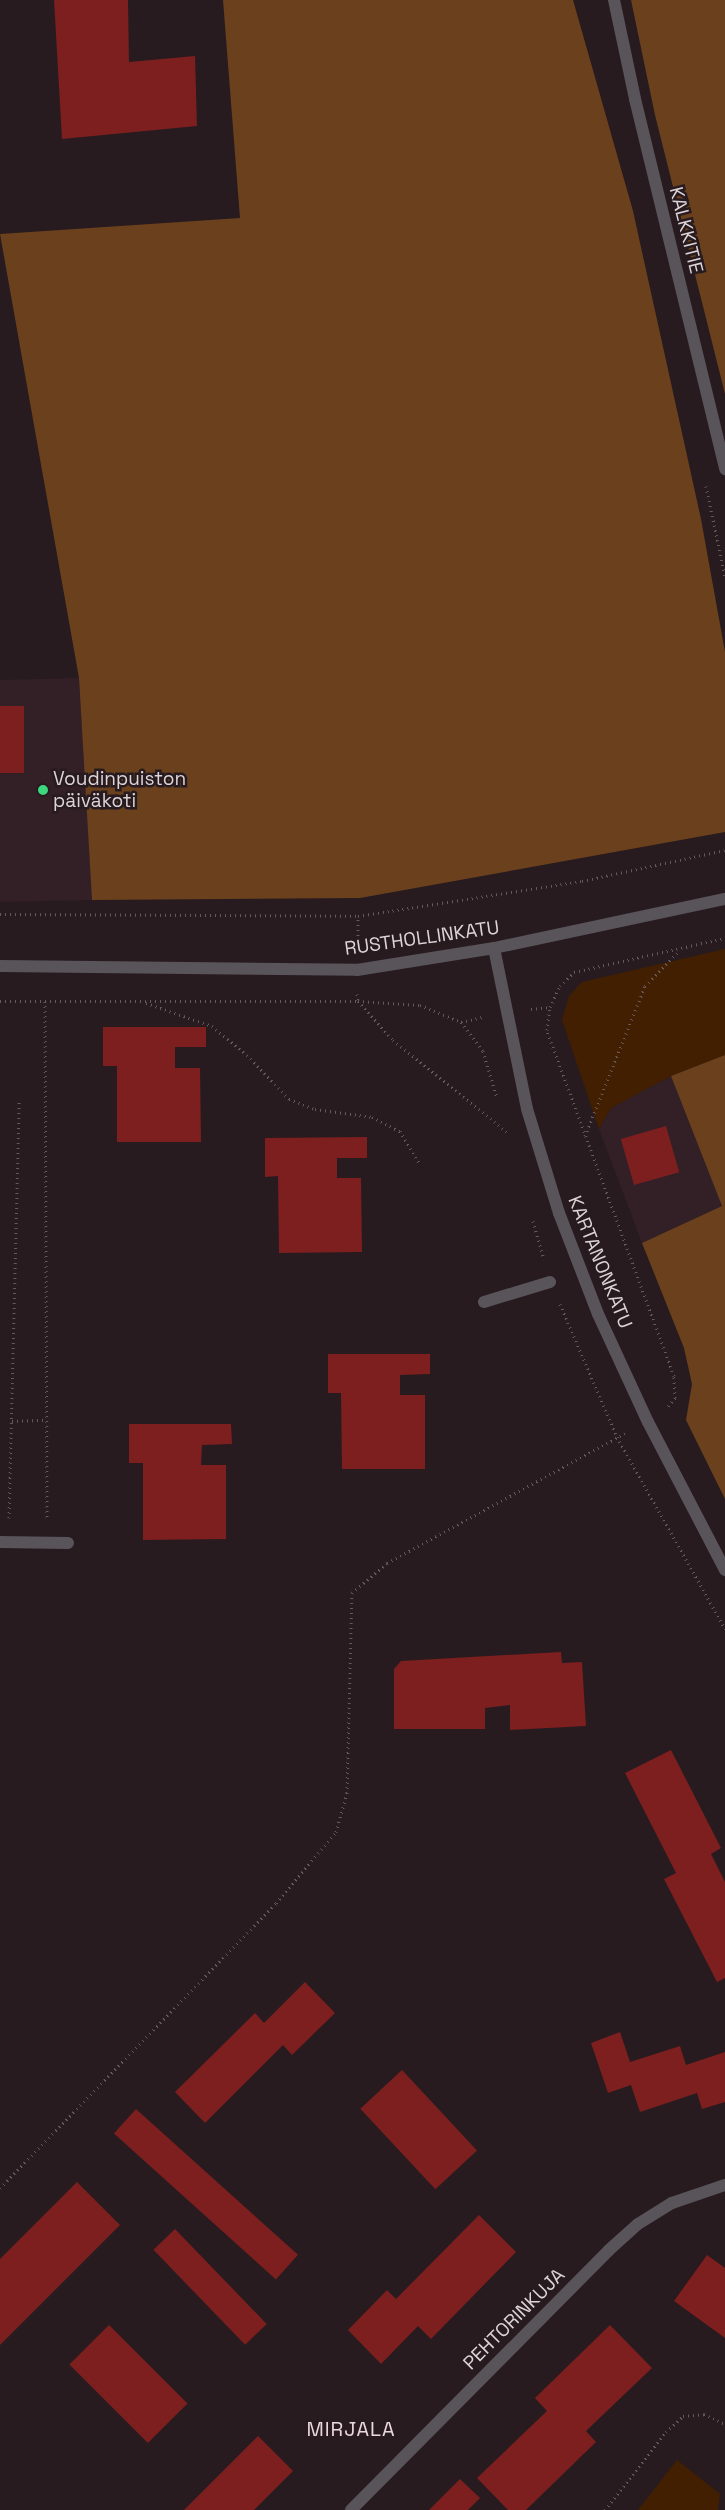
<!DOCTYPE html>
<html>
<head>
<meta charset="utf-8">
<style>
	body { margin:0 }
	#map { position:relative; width:725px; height:2510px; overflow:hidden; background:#271b1f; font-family:"Space Grotesk",sans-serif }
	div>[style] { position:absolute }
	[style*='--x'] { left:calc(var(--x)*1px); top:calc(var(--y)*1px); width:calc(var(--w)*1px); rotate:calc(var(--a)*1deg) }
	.built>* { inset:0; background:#332027 }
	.green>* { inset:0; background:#421f00 }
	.forest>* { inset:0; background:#6b401d }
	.building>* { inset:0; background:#7c1f1e; transform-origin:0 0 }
	.path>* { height:3px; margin-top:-1.5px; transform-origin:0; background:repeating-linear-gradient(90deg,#64595d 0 1px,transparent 0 5px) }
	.minor>* { height:12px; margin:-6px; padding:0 6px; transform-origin:6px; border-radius:6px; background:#595459 }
	.dots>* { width:14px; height:14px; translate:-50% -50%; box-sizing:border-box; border:2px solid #271b1f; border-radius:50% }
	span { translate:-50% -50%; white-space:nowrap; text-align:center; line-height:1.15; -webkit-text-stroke:5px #271b1f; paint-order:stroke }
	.street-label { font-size:19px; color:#ddd4d7 }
	.poi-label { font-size:19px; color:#ddd4d7 }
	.left { translate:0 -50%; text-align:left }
	.neighbourhood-label { font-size:20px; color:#ead8de; letter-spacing:1px }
</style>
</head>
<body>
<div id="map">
	<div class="built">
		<i style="clip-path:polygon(79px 678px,92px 900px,0 902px,0 680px)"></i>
		<i style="clip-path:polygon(671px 1076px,722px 1206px,642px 1243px,599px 1129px,611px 1108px)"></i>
	</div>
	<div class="green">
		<i style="clip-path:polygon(725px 949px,725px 1055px,671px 1076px,611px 1108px,599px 1129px,562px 1020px,569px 996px,582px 982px)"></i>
		<i style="clip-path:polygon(677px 2460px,720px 2494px,718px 2510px,638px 2510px)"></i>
	</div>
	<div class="forest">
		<i style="clip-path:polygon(223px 0,573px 0,633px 211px,701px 519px,725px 652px,725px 832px,360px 898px,92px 900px,79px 678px,0 234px,240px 218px)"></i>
		<i style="clip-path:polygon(631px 0,725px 0,725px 394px,655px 115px)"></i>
		<i style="clip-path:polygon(725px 1055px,725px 1499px,686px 1420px,692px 1384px,684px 1348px,642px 1243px,722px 1206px,671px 1076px)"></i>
	</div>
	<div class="building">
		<i style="clip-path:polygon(54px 0,128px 0,129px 62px,195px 56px,197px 126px,62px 139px)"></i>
		<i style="left:0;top:706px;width:24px;height:67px"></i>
		<i style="clip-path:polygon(103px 1027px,206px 1027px,206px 1047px,175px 1047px,175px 1068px,200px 1068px,201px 1142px,117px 1142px,117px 1066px,103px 1066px)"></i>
		<i style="left:666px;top:1126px;width:48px;height:47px;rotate:74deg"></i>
		<i style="clip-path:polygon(367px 1137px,367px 1158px,337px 1158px,337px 1178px,361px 1178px,362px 1252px,279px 1253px,278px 1176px,265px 1177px,265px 1138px)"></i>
		<i style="clip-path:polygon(328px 1354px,430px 1354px,430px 1374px,400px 1375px,400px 1395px,425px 1395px,425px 1469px,342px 1469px,341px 1393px,328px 1393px)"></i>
		<i style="clip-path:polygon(129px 1424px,231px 1424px,232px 1444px,202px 1445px,201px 1465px,226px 1465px,226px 1539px,143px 1540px,143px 1463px,129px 1463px)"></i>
		<i style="clip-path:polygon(561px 1652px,562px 1663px,582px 1662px,586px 1726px,510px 1730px,510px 1705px,485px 1708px,485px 1729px,394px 1729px,394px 1669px,401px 1661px)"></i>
		<i style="clip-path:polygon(671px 1750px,721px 1848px,711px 1854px,725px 1882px,725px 1978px,717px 1982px,664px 1879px,676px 1873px,625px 1773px)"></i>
		<i style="clip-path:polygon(305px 1982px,335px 2013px,292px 2055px,283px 2045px,205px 2123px,175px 2092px,255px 2013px,264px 2023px)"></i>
		<i style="clip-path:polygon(620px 2032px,630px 2062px,680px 2046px,686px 2065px,725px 2052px,725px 2102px,702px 2109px,697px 2093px,640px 2112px,631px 2085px,608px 2093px,591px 2043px)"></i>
		<i style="left:402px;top:2070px;width:110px;height:57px;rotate:47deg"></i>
		<i style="left:136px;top:2109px;width:218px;height:33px;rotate:42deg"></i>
		<i style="clip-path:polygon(77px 2182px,120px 2225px,0 2345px,0 2259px)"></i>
		<i style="clip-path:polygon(479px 2215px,516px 2252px,431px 2339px,418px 2326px,381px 2364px,348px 2330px,387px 2290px,396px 2299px)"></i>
		<i style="left:175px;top:2229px;width:132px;height:30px;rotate:46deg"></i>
		<i style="clip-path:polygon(707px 2255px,725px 2268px,725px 2338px,674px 2301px)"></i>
		<i style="left:109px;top:2325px;width:111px;height:56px;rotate:45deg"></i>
		<i style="clip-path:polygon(610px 2325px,652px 2368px,586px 2431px,596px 2442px,526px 2510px,508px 2510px,477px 2478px,547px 2411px,535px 2398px)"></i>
		<i style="clip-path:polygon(258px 2436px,293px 2471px,254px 2510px,184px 2510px)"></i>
		<i style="clip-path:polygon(460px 2479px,480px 2498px,468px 2510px,429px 2510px)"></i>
	</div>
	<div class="path">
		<i style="--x:706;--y:486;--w:93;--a:78.2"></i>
		<i style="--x:0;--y:914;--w:358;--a:0.3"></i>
		<i style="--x:358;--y:916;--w:227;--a:-8.9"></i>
		<i style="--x:582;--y:881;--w:146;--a:-12.2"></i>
		<i style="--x:358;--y:945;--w:29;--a:-90"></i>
		<i style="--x:357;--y:994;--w:7;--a:82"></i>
		<i style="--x:358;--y:1001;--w:52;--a:48.1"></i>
		<i style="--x:393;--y:1040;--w:146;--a:38.9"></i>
		<i style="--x:0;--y:1001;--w:358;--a:0"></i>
		<i style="--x:358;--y:1001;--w:62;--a:3.7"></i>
		<i style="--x:420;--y:1005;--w:44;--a:22.5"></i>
		<i style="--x:461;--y:1022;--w:36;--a:53"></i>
		<i style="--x:483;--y:1051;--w:49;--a:73.4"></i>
		<i style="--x:45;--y:1001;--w:517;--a:89.78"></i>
		<i style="--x:146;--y:1003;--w:70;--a:19.2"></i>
		<i style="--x:212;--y:1026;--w:45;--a:39.6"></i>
		<i style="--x:247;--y:1055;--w:61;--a:46.3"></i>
		<i style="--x:289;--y:1099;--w:28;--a:21"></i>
		<i style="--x:315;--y:1109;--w:58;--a:8"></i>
		<i style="--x:372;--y:1117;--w:31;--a:27"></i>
		<i style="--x:400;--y:1131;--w:39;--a:59"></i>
		<i style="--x:531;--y:1009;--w:19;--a:-6"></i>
		<i style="--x:461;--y:1022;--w:23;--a:-13"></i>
		<i style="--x:585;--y:1136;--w:162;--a:-68.2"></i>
		<i style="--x:645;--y:986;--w:47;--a:-45.9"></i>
		<i style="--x:533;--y:1221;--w:40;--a:74"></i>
		<i style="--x:560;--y:1304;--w:145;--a:66.8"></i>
		<i style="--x:617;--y:1437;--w:220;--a:60.6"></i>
		<i style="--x:668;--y:1406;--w:11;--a:-49"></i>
		<i style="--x:675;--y:1398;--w:22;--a:-93"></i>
		<i style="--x:674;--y:1376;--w:369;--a:-110.2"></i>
		<i style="--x:547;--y:1030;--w:23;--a:-83"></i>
		<i style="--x:550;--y:1007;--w:23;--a:-65"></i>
		<i style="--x:560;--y:986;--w:20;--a:-45"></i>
		<i style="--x:574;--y:972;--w:155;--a:-12.7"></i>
		<i style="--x:12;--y:1421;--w:34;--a:-2"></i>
		<i style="--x:9;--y:1518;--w:417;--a:-88.6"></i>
		<i style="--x:0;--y:2188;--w:397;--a:-45.9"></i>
		<i style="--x:276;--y:1903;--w:93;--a:-49.8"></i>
		<i style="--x:336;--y:1832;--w:41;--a:-74.2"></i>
		<i style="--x:347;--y:1793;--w:200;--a:-88.6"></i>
		<i style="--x:352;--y:1593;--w:46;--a:-40.6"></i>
		<i style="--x:387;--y:1563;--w:271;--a:-28.6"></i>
		<i style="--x:605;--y:2510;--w:99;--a:-52"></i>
		<i style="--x:666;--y:2432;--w:23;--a:-43"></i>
		<i style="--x:683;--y:2416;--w:21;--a:-5"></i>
		<i style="--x:704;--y:2414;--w:23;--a:25"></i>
	</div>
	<div class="minor">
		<i style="--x:614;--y:0;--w:101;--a:78"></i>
		<i style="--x:635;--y:99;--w:381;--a:76.3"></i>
		<i style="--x:494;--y:948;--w:164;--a:78.4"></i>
		<i style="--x:527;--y:1109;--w:109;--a:72.9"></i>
		<i style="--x:559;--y:1213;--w:108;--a:68.9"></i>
		<i style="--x:598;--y:1314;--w:119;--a:65.2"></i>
		<i style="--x:648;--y:1422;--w:167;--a:62.5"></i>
		<i style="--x:0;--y:966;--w:357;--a:0.6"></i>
		<i style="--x:357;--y:970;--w:139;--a:-9.1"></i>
		<i style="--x:494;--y:948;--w:236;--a:-12"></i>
		<i style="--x:484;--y:1302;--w:69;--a:-16.9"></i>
		<i style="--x:0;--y:1542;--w:68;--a:0.8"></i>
		<i style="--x:351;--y:2510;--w:366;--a:-45.2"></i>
		<i style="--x:609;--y:2250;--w:39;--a:-42"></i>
		<i style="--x:638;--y:2224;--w:40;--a:-32"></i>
		<i style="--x:672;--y:2203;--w:56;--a:-18.8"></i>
	</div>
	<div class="dots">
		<i style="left:43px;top:790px;background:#3dd77e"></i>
	</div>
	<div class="street-label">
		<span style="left:686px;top:230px;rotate:76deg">KALKKITIE</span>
		<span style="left:422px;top:938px;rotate:-8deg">RUSTHOLLINKATU</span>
		<span style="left:600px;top:1262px;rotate:68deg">KARTANONKATU</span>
		<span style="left:514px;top:2319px;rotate:-45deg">PEHTORINKUJA</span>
	</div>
	<div class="poi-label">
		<span class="left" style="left:53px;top:790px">Voudinpuiston<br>päiväkoti</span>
	</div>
	<div class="neighbourhood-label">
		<span style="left:351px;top:2429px">MIRJALA</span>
	</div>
</div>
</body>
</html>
